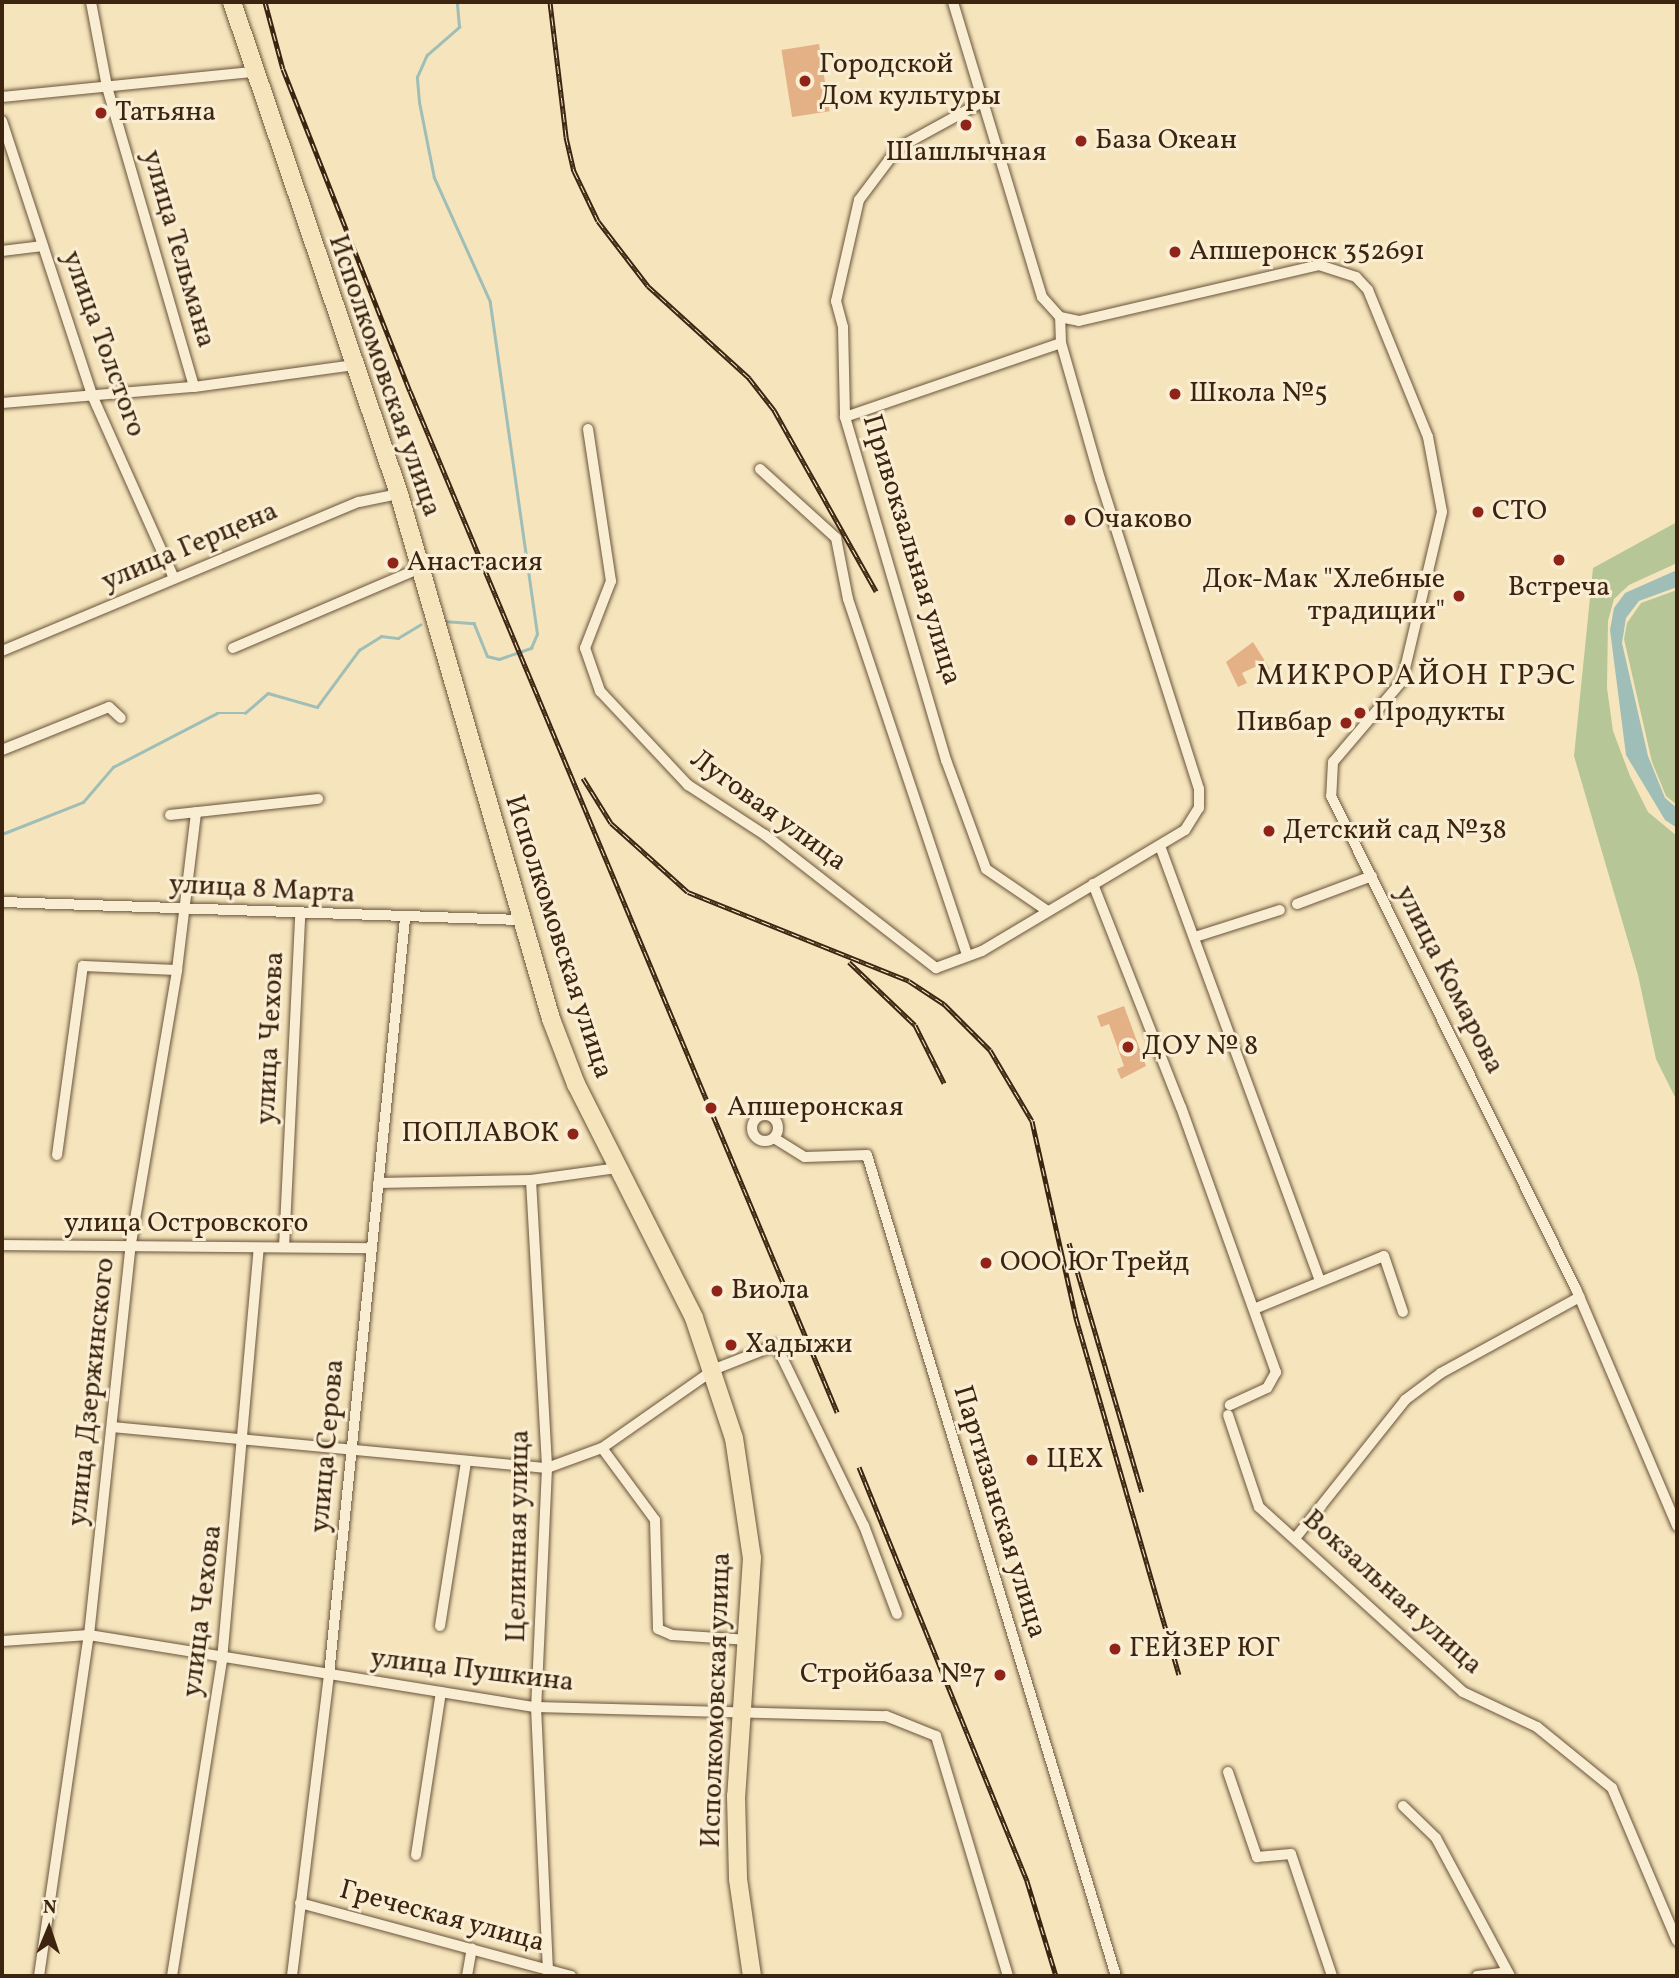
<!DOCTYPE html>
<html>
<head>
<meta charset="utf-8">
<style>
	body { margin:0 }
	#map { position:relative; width:1679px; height:1978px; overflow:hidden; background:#f6e5bc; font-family:Vollkorn,serif }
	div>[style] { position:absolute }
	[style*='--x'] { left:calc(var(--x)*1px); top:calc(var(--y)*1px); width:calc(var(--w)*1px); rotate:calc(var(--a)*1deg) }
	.green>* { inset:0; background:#b6c696 }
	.water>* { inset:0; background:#9ebeb7 }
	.stream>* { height:2.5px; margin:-1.25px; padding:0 1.25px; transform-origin:1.25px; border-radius:1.25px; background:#9ebeb7 }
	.building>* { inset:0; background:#e4b086; transform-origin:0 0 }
	.roads { filter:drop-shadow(0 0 2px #6a543b) drop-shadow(0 0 2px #6a543b) }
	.minor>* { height:10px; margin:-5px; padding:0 5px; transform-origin:5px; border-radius:5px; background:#f9eed3 }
	.minor>.ring { margin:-5px; padding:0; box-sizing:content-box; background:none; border:10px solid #f9eed3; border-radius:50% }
	.primary>* { height:18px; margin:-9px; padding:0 9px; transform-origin:9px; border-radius:9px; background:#f6e5bc }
	.rail>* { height:5px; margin-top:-2.5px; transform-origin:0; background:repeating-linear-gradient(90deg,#f9eed3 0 8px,#3c2410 0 16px); box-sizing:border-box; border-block:2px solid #3c2410 }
	.dots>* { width:19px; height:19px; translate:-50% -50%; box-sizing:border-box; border:4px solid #f9eed3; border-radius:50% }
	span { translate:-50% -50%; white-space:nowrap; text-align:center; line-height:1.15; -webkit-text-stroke:6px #f9eed3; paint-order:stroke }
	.poi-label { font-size:28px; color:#3c2410 }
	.left { translate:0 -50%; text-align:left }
	.right { translate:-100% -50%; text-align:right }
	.street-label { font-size:28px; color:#3c2410 }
	.neighbourhood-label { font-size:30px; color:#3c2410; letter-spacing:2px }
	.frame { position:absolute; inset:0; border:4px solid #3c2410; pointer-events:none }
	.north { position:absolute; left:14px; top:1894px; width:70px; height:70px; -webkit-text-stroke:5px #f9eed3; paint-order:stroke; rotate:2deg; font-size:19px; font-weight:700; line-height:28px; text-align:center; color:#3c2410 }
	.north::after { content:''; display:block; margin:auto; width:24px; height:32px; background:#3c2410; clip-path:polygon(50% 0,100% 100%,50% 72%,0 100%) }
</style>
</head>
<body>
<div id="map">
	<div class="green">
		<i style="clip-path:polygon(1677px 522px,1677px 563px,1629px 585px,1614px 599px,1608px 621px,1607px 688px,1613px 731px,1630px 776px,1648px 812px,1677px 836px,1677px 1101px,1656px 1059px,1638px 975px,1574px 756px,1593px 568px)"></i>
		<i style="clip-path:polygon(1677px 590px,1677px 805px,1666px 796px,1652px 762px,1624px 639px,1627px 623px,1641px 603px)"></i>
	</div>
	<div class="water">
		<i style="clip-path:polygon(1677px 570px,1677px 587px,1639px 601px,1626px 618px,1622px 643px,1648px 756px,1665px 798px,1677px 808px,1677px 828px,1665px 820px,1626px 755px,1610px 630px,1614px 608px,1625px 593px)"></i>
	</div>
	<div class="stream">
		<i style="--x:443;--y:621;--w:31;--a:4"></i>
		<i style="--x:474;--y:623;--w:35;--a:68"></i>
		<i style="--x:487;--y:656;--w:12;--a:14"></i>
		<i style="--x:499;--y:659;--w:34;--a:-19"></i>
		<i style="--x:531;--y:648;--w:15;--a:-67"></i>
		<i style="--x:537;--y:634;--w:335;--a:-98.1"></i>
		<i style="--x:490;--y:302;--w:136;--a:-114.3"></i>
		<i style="--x:434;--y:178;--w:77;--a:-101.2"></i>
		<i style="--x:419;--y:102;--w:25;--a:-95"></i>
		<i style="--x:417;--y:77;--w:24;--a:-66"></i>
		<i style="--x:427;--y:55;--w:43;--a:-41.2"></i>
		<i style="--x:459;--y:27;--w:25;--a:-95"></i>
		<i style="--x:2;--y:834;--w:87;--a:-21.6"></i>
		<i style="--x:83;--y:802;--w:46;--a:-49.4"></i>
		<i style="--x:113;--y:767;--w:117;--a:-27.4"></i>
		<i style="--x:217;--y:713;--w:28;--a:0"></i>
		<i style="--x:245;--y:713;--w:30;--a:-41"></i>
		<i style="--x:268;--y:693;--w:51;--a:15.9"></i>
		<i style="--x:317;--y:707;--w:71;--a:-53.6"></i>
		<i style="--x:359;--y:650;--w:26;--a:-32"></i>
		<i style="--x:381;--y:636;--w:17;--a:7"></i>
		<i style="--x:398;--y:638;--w:26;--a:-31"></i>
	</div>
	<div class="building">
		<i style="left:819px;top:44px;width:68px;height:38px;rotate:81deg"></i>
		<i style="clip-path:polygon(1253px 642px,1270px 669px,1261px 673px,1257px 666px,1242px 673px,1247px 683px,1238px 687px,1226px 662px)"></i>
		<i style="clip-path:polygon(1124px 1006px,1146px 1066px,1121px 1079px,1117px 1069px,1124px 1066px,1109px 1024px,1101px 1027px,1097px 1016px)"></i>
	</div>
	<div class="roads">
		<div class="minor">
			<i style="--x:91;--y:2;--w:86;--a:79.3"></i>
			<i style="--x:107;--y:87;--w:312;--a:73.8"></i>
			<i style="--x:2;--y:97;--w:251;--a:-5.7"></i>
			<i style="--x:982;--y:102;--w:96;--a:151.3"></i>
			<i style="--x:898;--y:148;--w:65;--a:126.9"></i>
			<i style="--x:859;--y:200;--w:104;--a:102.8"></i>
			<i style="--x:836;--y:301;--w:27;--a:75"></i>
			<i style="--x:843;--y:327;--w:90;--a:88.7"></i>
			<i style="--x:845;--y:417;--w:358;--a:73.6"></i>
			<i style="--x:946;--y:760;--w:116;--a:69.8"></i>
			<i style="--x:986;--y:869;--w:73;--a:34.3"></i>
			<i style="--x:2;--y:121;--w:288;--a:71.8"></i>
			<i style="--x:92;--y:395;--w:201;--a:65.9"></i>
			<i style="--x:2;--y:251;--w:41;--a:-7"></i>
			<i style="--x:1060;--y:317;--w:19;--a:12"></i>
			<i style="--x:1079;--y:321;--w:246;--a:-13.1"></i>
			<i style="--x:1319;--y:265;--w:39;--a:18"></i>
			<i style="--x:1356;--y:277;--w:18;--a:47"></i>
			<i style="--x:1368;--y:290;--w:159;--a:67.8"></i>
			<i style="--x:1428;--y:437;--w:76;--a:79.4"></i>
			<i style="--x:1442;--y:512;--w:174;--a:103.3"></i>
			<i style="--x:1402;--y:681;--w:106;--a:130.4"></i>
			<i style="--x:1333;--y:762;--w:34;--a:93"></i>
			<i style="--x:1331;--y:796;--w:551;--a:63.57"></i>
			<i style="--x:1576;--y:1289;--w:258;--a:66.9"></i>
			<i style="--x:2;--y:403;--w:193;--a:-4.8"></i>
			<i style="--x:194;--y:387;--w:162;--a:-7.8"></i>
			<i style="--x:845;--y:417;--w:228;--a:-18.9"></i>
			<i style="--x:588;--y:429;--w:154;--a:81.4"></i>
			<i style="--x:611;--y:581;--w:72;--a:111.2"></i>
			<i style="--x:585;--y:648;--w:46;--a:70.8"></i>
			<i style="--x:600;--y:691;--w:129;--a:46.9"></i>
			<i style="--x:688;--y:785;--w:92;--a:33"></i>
			<i style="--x:765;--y:835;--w:217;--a:37.9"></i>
			<i style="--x:936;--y:968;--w:49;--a:-20.3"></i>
			<i style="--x:982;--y:951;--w:236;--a:-30.8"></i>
			<i style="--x:1185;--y:830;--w:26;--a:-58"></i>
			<i style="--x:1199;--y:808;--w:19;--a:-90"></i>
			<i style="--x:1199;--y:789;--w:325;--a:-107.7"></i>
			<i style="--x:1100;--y:479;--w:141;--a:-106"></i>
			<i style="--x:1061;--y:343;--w:26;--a:-92"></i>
			<i style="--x:1060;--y:317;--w:27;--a:-132"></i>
			<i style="--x:1042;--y:297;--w:308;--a:-106.8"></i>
			<i style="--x:760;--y:469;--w:103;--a:42.2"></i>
			<i style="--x:836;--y:538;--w:62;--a:78.9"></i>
			<i style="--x:848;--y:599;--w:375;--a:71.5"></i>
			<i style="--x:233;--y:648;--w:204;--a:-23.1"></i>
			<i style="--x:2;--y:651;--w:387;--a:-22.7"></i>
			<i style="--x:359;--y:502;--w:41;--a:-11.3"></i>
			<i style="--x:2;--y:750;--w:115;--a:-21.9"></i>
			<i style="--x:109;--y:707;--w:16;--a:43"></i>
			<i style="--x:170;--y:815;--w:149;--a:-6.2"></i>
			<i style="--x:1160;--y:846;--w:461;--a:69.8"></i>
			<i style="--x:1093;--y:884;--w:240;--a:68.5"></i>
			<i style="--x:1181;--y:1107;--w:282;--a:70.3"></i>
			<i style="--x:1276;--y:1372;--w:18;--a:119"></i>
			<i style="--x:1267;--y:1388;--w:41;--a:155.3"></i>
			<i style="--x:2;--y:902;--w:518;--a:1.99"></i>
			<i style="--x:1297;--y:904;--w:80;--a:-20.5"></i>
			<i style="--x:1195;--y:937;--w:89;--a:-17.6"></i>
			<i class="ring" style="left:752px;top:1115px;width:16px;height:16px"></i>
			<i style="--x:774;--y:1138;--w:36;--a:32"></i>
			<i style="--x:805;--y:1157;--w:62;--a:-1.8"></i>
			<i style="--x:867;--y:1155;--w:858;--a:73.13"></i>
			<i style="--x:57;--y:1155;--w:191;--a:-82.2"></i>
			<i style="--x:83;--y:966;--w:94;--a:2.4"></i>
			<i style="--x:531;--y:1180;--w:288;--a:86.8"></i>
			<i style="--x:547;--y:1468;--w:239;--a:92.6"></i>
			<i style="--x:536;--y:1707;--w:269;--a:87.4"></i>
			<i style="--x:378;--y:1183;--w:153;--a:-1.1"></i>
			<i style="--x:531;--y:1180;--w:88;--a:-7.9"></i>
			<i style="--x:2;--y:1245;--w:368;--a:0.5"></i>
			<i style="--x:284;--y:1247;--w:332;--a:-87.2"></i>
			<i style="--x:1254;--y:1309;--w:140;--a:-22.2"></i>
			<i style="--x:1384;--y:1256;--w:59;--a:71.3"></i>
			<i style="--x:1228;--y:1415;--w:97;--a:71.4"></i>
			<i style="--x:1259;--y:1507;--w:275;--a:42.2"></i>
			<i style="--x:1463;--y:1692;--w:82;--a:25.3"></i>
			<i style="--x:1537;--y:1727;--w:97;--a:39.1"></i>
			<i style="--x:1612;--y:1788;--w:166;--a:67"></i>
			<i style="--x:112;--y:1427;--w:437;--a:5.4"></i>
			<i style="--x:547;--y:1468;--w:59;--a:-20"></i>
			<i style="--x:602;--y:1448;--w:138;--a:-35"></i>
			<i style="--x:715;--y:1369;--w:66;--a:-21.5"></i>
			<i style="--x:776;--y:1345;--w:201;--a:64.1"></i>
			<i style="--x:864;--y:1526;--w:94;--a:69.4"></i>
			<i style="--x:602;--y:1448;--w:89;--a:53.6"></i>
			<i style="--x:655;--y:1520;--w:109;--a:88.4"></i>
			<i style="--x:658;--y:1629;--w:15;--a:23"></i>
			<i style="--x:672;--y:1635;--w:77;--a:3.7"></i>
			<i style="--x:1297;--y:1536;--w:174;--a:-51.5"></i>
			<i style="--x:1405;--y:1400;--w:45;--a:-36.9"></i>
			<i style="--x:1441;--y:1373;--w:158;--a:-28.7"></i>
			<i style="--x:440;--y:1626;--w:167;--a:-81"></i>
			<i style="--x:2;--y:1641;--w:87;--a:-3.9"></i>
			<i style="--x:89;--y:1635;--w:453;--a:9.2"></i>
			<i style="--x:536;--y:1707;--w:350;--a:1.5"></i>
			<i style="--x:886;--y:1716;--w:54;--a:21.8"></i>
			<i style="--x:936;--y:1736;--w:251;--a:73.3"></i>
			<i style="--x:1228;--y:1772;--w:90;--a:71.2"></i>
			<i style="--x:1257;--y:1857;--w:34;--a:-5"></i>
			<i style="--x:1291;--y:1854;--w:129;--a:71.4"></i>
			<i style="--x:1403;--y:1806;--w:46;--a:44.1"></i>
			<i style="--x:1436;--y:1838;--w:157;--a:61.8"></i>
			<i style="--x:416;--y:1855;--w:165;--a:-81.3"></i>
			<i style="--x:300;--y:1903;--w:281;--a:15.1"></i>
			<i style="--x:39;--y:1976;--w:345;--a:-81.7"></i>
			<i style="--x:89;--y:1635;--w:388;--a:-83.9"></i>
			<i style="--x:130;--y:1249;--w:283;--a:-80.4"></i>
			<i style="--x:177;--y:970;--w:159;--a:-83.1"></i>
			<i style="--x:172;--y:1976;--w:320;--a:-81"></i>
			<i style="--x:222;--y:1660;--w:413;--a:-84.9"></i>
			<i style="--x:292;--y:1976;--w:303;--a:-83"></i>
			<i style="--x:329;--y:1675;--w:760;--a:-84.26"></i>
			<i style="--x:467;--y:1976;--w:28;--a:-80"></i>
			<i style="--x:1477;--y:1976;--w:31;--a:-7"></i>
		</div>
		<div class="primary">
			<i style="--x:232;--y:2;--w:520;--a:71.25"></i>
			<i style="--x:399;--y:494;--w:547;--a:73.85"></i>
			<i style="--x:551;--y:1019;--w:70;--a:69"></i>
			<i style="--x:576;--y:1084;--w:262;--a:63.2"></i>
			<i style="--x:694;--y:1318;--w:126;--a:71.6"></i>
			<i style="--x:734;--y:1438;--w:121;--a:81.5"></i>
			<i style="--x:752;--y:1558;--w:239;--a:93.8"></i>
			<i style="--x:736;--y:1796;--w:83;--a:88.6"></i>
			<i style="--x:738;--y:1879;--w:98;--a:81.8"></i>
		</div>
	</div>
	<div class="rail">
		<i style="--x:265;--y:2;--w:69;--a:75"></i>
		<i style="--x:283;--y:69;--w:346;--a:68.5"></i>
		<i style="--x:410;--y:391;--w:1107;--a:67.3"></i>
		<i style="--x:550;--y:2;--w:136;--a:83.2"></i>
		<i style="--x:566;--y:137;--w:35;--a:77"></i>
		<i style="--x:574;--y:171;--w:55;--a:64.4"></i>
		<i style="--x:598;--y:221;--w:82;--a:52.4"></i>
		<i style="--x:648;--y:286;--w:137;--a:42.3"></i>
		<i style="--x:749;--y:378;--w:41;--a:52"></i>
		<i style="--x:774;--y:410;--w:208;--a:60.6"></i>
		<i style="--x:583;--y:778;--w:53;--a:58.1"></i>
		<i style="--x:611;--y:823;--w:103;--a:41.9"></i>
		<i style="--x:688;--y:892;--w:238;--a:21.9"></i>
		<i style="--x:909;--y:981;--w:42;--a:33.3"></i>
		<i style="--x:944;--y:1004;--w:65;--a:45"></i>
		<i style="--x:990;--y:1050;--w:82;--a:59.4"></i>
		<i style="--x:1032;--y:1121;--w:202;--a:77.4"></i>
		<i style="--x:1076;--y:1318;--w:371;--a:73.9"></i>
		<i style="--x:849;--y:962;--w:91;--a:43.7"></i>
		<i style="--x:915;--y:1025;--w:65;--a:63.4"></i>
		<i style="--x:1069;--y:1243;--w:259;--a:73.7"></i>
		<i style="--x:859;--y:1467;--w:447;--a:67.9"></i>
		<i style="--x:1027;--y:1881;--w:99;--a:73"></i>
	</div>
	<div class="dots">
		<i style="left:805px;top:81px;background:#8f2418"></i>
		<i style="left:101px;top:113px;background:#8f2418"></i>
		<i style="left:966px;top:125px;background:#8f2418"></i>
		<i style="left:1081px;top:141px;background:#8f2418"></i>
		<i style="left:1175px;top:252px;background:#8f2418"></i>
		<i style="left:1175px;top:394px;background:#8f2418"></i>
		<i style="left:1478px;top:512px;background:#8f2418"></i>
		<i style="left:1070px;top:520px;background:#8f2418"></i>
		<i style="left:1559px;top:560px;background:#8f2418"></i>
		<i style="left:393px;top:563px;background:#8f2418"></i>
		<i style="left:1459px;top:596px;background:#8f2418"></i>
		<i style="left:1360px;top:713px;background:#8f2418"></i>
		<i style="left:1346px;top:723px;background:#8f2418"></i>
		<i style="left:1269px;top:831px;background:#8f2418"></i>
		<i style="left:1128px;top:1047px;background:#8f2418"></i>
		<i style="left:711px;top:1108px;background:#8f2418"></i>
		<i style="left:573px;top:1134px;background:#8f2418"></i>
		<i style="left:986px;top:1263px;background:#8f2418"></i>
		<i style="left:717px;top:1291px;background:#8f2418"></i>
		<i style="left:731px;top:1345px;background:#8f2418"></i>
		<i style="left:1032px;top:1460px;background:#8f2418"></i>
		<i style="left:1115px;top:1649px;background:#8f2418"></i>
		<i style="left:1000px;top:1675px;background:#8f2418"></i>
	</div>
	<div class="poi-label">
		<span class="left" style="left:819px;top:81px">Городской<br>Дом культуры</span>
		<span class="left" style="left:115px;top:113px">Татьяна</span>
		<span class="left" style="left:1095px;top:141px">База Океан</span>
		<span style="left:966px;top:153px">Шашлычная</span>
		<span class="left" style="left:1189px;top:252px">Апшеронск 352691</span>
		<span class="left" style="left:1189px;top:394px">Школа №5</span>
		<span class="left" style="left:1492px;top:512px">СТО</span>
		<span class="left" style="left:1084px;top:520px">Очаково</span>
		<span class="left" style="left:407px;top:563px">Анастасия</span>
		<span class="right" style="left:1445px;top:596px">Док-Мак "Хлебные<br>традиции"</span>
		<span style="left:1559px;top:588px">Встреча</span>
		<span class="left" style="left:1374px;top:713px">Продукты</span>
		<span class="right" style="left:1332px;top:723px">Пивбар</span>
		<span class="left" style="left:1283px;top:831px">Детский сад №38</span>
		<span class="left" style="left:1142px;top:1047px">ДОУ № 8</span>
		<span class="left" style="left:727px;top:1108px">Апшеронская</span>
		<span class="right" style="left:559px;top:1134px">ПОПЛАВОК</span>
		<span class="left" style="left:1000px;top:1263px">ООО Юг Трейд</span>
		<span class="left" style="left:731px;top:1291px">Виола</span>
		<span class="left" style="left:745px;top:1345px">Хадыжи</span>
		<span class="left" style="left:1046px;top:1460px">ЦЕХ</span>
		<span class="left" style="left:1129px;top:1649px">ГЕЙЗЕР ЮГ</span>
		<span class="right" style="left:986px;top:1675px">Стройбаза №7</span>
	</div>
	<div class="street-label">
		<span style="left:178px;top:249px;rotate:74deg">улица Тельмана</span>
		<span style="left:103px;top:344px;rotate:70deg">улица Толстого</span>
		<span style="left:384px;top:376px;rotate:71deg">Исполкомовская улица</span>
		<span style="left:190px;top:547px;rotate:-23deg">улица Герцена</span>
		<span style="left:911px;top:550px;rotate:73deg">Привокзальная улица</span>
		<span style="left:768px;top:811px;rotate:36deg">Луговая улица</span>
		<span style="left:262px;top:890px;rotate:3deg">улица 8 Марта</span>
		<span style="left:558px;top:937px;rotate:72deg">Исполкомовская улица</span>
		<span style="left:1449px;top:980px;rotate:63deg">улица Комарова</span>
		<span style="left:271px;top:1038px;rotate:-87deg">улица Чехова</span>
		<span style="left:186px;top:1224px">улица Островского</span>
		<span style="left:92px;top:1392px;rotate:-84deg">улица Дзержинского</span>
		<span style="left:328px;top:1446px;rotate:-85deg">улица Серова</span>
		<span style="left:999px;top:1512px;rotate:73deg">Партизанская улица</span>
		<span style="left:519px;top:1536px;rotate:-89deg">Целинная улица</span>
		<span style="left:1392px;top:1593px;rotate:42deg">Вокзальная улица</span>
		<span style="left:203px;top:1611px;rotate:-83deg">улица Чехова</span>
		<span style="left:472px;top:1671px;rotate:7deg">улица Пушкина</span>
		<span style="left:717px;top:1700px;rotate:-88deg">Исполкомовская улица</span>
		<span style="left:442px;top:1917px;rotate:15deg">Греческая улица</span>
	</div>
	<div class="neighbourhood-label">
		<span style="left:1417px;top:676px">МИКРОРАЙОН ГРЭС</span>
	</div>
	<div class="frame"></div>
	<div class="north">N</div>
</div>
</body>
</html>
